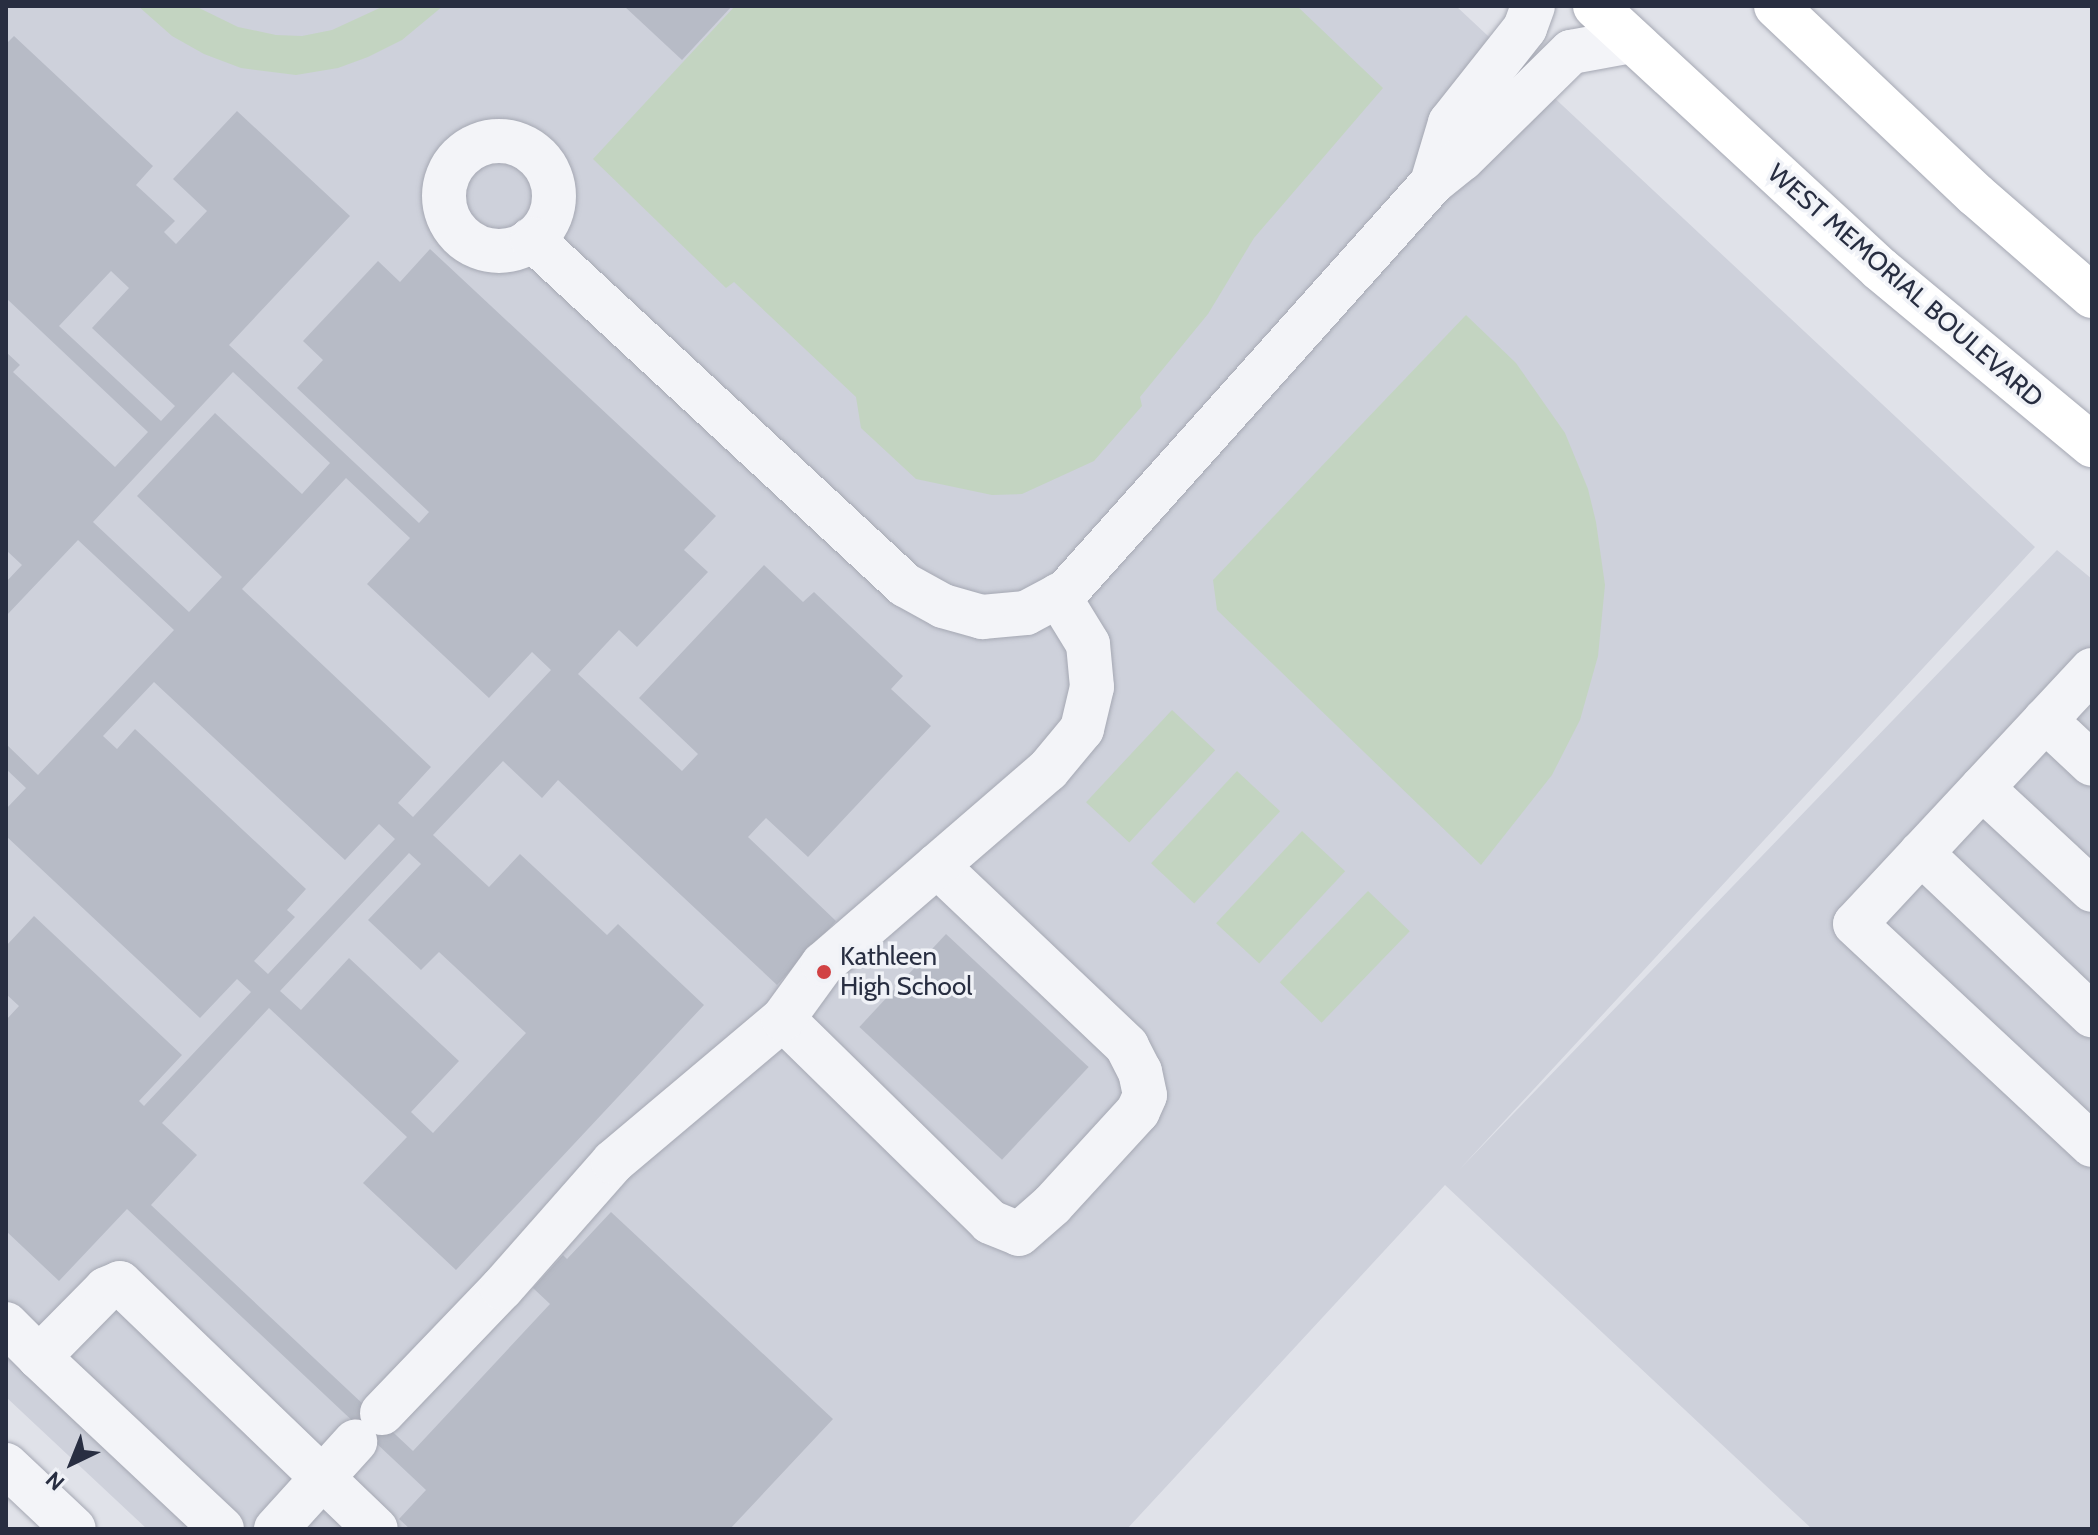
<!DOCTYPE html>
<html>
<head>
<meta charset="utf-8">
<style>
	body { margin:0 }
	#map { position:relative; width:2098px; height:1535px; overflow:hidden; background:#e0e2e9; font-family:Cabin,sans-serif }
	div>[style] { position:absolute }
	[style*='--x'] { left:calc(var(--x)*1px); top:calc(var(--y)*1px); width:calc(var(--w)*1px); rotate:calc(var(--a)*1deg) }
	.built>* { inset:0; background:#ced1db }
	.green>* { inset:0; background:#c3d4c1; transform-origin:0 0 }
	.building>* { inset:0; background:#b7bbc6; transform-origin:0 0 }
	.roads { filter:drop-shadow(0 0 2px #a5a8b3) drop-shadow(0 0 2px #a5a8b3) }
	.minor>* { height:44px; margin:-22px; padding:0 22px; transform-origin:22px; border-radius:22px; background:#f3f4f8 }
	.minor>.ring { margin:-22px; padding:0; box-sizing:content-box; background:none; border:44px solid #f3f4f8; border-radius:50% }
	.major>* { height:44px; margin:-22px; padding:0 22px; transform-origin:22px; border-radius:22px; background:#fff }
	.dots>* { width:22px; height:22px; translate:-50% -50%; box-sizing:border-box; border:4px solid #f0f2f7; border-radius:50% }
	span { translate:-50% -50%; white-space:nowrap; text-align:center; line-height:1.15; -webkit-text-stroke:7px #f0f2f7; paint-order:stroke }
	.street-label { font-size:26px; color:#282e41 }
	.poi-label { font-size:26px; color:#282e41 }
	.left { translate:0 -50%; text-align:left }
	.frame { position:absolute; inset:0; border:8px solid #282e41; pointer-events:none }
	.north { position:absolute; left:32px; top:1423px; width:80px; height:80px; -webkit-text-stroke:6px #f0f2f7; paint-order:stroke; rotate:223deg; font-size:22px; font-weight:700; line-height:32px; text-align:center; color:#282e41 }
	.north::after { content:''; display:block; margin:auto; width:28px; height:36px; background:#282e41; clip-path:polygon(50% 0,100% 100%,50% 72%,0 100%) }
</style>
</head>
<body>
<div id="map">
	<div class="built">
		<i style="clip-path:polygon(6px 6px,1456px 6px,2035px 547px,1459px 1170px,2057px 550px,2092px 579px,2092px 1529px,1812px 1529px,1445px 1185px,1127px 1529px,147px 1529px,6px 1397px)"></i>
	</div>
	<div class="green">
		<i style="clip-path:polygon(138px 6px,195px 6px,238px 27px,276px 35px,302px 36px,332px 30px,384px 6px,443px 6px,402px 40px,368px 57px,338px 68px,296px 75px,241px 68px,204px 54px,172px 36px)"></i>
		<i style="clip-path:polygon(735px 6px,1297px 6px,1383px 88px,1254px 238px,1208px 314px,1140px 397px,1142px 406px,1094px 461px,1022px 494px,992px 495px,916px 479px,861px 428px,856px 397px,734px 282px,726px 288px,593px 159px)"></i>
		<i style="clip-path:polygon(1466px 315px,1516px 363px,1565px 433px,1588px 489px,1596px 522px,1605px 585px,1598px 656px,1580px 720px,1552px 775px,1481px 865px,1217px 610px,1213px 580px)"></i>
		<i style="left:1172px;top:710px;width:59px;height:126px;rotate:43deg"></i>
		<i style="left:1237px;top:771px;width:59px;height:126px;rotate:43deg"></i>
		<i style="left:1302px;top:831px;width:59px;height:126px;rotate:43deg"></i>
		<i style="left:1368px;top:891px;width:58px;height:127px;rotate:44deg"></i>
	</div>
	<div class="building">
		<i style="clip-path:polygon(624px 6px,732px 6px,682px 60px)"></i>
		<i style="clip-path:polygon(evenodd,14px 36px,153px 166px,136px 185px,175px 221px,164px 232px,176px 244px,207px 211px,173px 179px,237px 111px,350px 216px,229px 345px,419px 523px,429px 512px,297px 388px,323px 360px,303px 341px,378px 261px,400px 282px,430px 249px,716px 516px,684px 550px,708px 572px,637px 647px,619px 630px,578px 674px,682px 771px,698px 754px,639px 698px,764px 565px,803px 602px,814px 592px,903px 676px,891px 689px,931px 726px,808px 857px,766px 818px,748px 837px,836px 921px,777px 985px,558px 780px,542px 798px,503px 761px,433px 835px,489px 887px,520px 854px,607px 935px,618px 924px,704px 1005px,456px 1270px,363px 1183px,407px 1137px,269px 1008px,162px 1123px,197px 1155px,151px 1205px,413px 1451px,550px 1304px,533px 1288px,563px 1255px,567px 1259px,611px 1212px,833px 1419px,730px 1529px,410px 1529px,399px 1519px,426px 1490px,127px 1209px,59px 1281px,6px 1231px,6px 1020px,19px 1006px,6px 994px,6px 946px,34px 916px,182px 1055px,139px 1101px,144px 1106px,251px 992px,237px 979px,200px 1018px,6px 836px,6px 809px,26px 788px,6px 769px,6px 744px,38px 775px,174px 630px,78px 540px,6px 616px,6px 582px,22px 565px,6px 550px,6px 352px,20px 365px,13px 372px,115px 467px,148px 432px,6px 298px,6px 44px,14px 36px,111px 271px,129px 288px,92px 328px,175px 406px,161px 421px,59px 326px,111px 271px,14px 36px,233px 372px,330px 463px,302px 494px,215px 413px,137px 496px,222px 577px,189px 612px,93px 522px,233px 372px,14px 36px,346px 478px,410px 538px,367px 584px,489px 698px,532px 652px,551px 670px,413px 817px,398px 803px,431px 767px,242px 589px,346px 478px,14px 36px,154px 682px,345px 860px,379px 824px,395px 839px,268px 974px,254px 961px,295px 917px,287px 910px,306px 889px,135px 729px,117px 749px,103px 736px,154px 682px,14px 36px,409px 853px,421px 864px,368px 920px,421px 970px,439px 952px,526px 1033px,433px 1133px,411px 1112px,459px 1061px,349px 958px,301px 1010px,280px 991px,409px 853px)"></i>
		<i style="left:946px;top:934px;width:195px;height:127px;rotate:43deg"></i>
	</div>
	<div class="roads">
		<div class="minor">
			<i class="ring" style="left:444px;top:141px;width:66px;height:66px"></i>
			<i style="--x:1432;--y:183;--w:63;--a:-73.3"></i>
			<i style="--x:1450;--y:123;--w:121;--a:-51.7"></i>
			<i style="--x:1525;--y:28;--w:23;--a:-70"></i>
			<i style="--x:532;--y:239;--w:509;--a:42.85"></i>
			<i style="--x:905;--y:585;--w:43;--a:28.9"></i>
			<i style="--x:943;--y:606;--w:41;--a:15.8"></i>
			<i style="--x:982;--y:617;--w:44;--a:-5.2"></i>
			<i style="--x:1026;--y:613;--w:47;--a:-28.2"></i>
			<i style="--x:1067;--y:591;--w:547;--a:-48.18"></i>
			<i style="--x:1432;--y:183;--w:38;--a:-39"></i>
			<i style="--x:1462;--y:159;--w:153;--a:-44.5"></i>
			<i style="--x:1571;--y:52;--w:61;--a:-10.4"></i>
			<i style="--x:2092;--y:670;--w:347;--a:133"></i>
			<i style="--x:1855;--y:924;--w:324;--a:43"></i>
			<i style="--x:2045;--y:720;--w:64;--a:43.1"></i>
			<i style="--x:1982;--y:788;--w:150;--a:42.8"></i>
			<i style="--x:1921;--y:853;--w:236;--a:43.5"></i>
			<i style="--x:783;--y:1019;--w:290;--a:44.4"></i>
			<i style="--x:990;--y:1222;--w:31;--a:22"></i>
			<i style="--x:1019;--y:1234;--w:44;--a:-41.3"></i>
			<i style="--x:1052;--y:1205;--w:127;--a:-47.5"></i>
			<i style="--x:1138;--y:1111;--w:17;--a:-66"></i>
			<i style="--x:1145;--y:1095;--w:24;--a:-102"></i>
			<i style="--x:1140;--y:1072;--w:29;--a:-117"></i>
			<i style="--x:1127;--y:1046;--w:262;--a:-136.5"></i>
			<i style="--x:6;--y:1324;--w:47;--a:45"></i>
			<i style="--x:382;--y:1413;--w:173;--a:-46.2"></i>
			<i style="--x:502;--y:1288;--w:168;--a:-48.6"></i>
			<i style="--x:613;--y:1162;--w:222;--a:-40.1"></i>
			<i style="--x:783;--y:1019;--w:68;--a:-54"></i>
			<i style="--x:823;--y:964;--w:297;--a:-40.8"></i>
			<i style="--x:1048;--y:770;--w:53;--a:-50.3"></i>
			<i style="--x:1082;--y:729;--w:43;--a:-76.6"></i>
			<i style="--x:1092;--y:687;--w:43;--a:-95.3"></i>
			<i style="--x:1088;--y:644;--w:57;--a:-121.5"></i>
			<i style="--x:6;--y:1465;--w:93;--a:43.3"></i>
			<i style="--x:222;--y:1529;--w:251;--a:-136.8"></i>
			<i style="--x:39;--y:1357;--w:95;--a:-45.4"></i>
			<i style="--x:106;--y:1289;--w:15;--a:-23"></i>
			<i style="--x:120;--y:1283;--w:355;--a:43.9"></i>
			<i style="--x:276;--y:1529;--w:118;--a:-47.8"></i>
		</div>
		<div class="major">
			<i style="--x:1595;--y:6;--w:388;--a:42.7"></i>
			<i style="--x:1880;--y:269;--w:276;--a:39.7"></i>
			<i style="--x:1776;--y:6;--w:275;--a:43.4"></i>
			<i style="--x:1976;--y:195;--w:154;--a:41"></i>
		</div>
	</div>
	<div class="dots">
		<i style="left:824px;top:972px;background:#d14244"></i>
	</div>
	<div class="street-label">
		<span style="left:1905px;top:286px;rotate:41deg">WEST MEMORIAL BOULEVARD</span>
	</div>
	<div class="poi-label">
		<span class="left" style="left:840px;top:972px">Kathleen<br>High School</span>
	</div>
	<div class="frame"></div>
	<div class="north">N</div>
</div>
</body>
</html>
